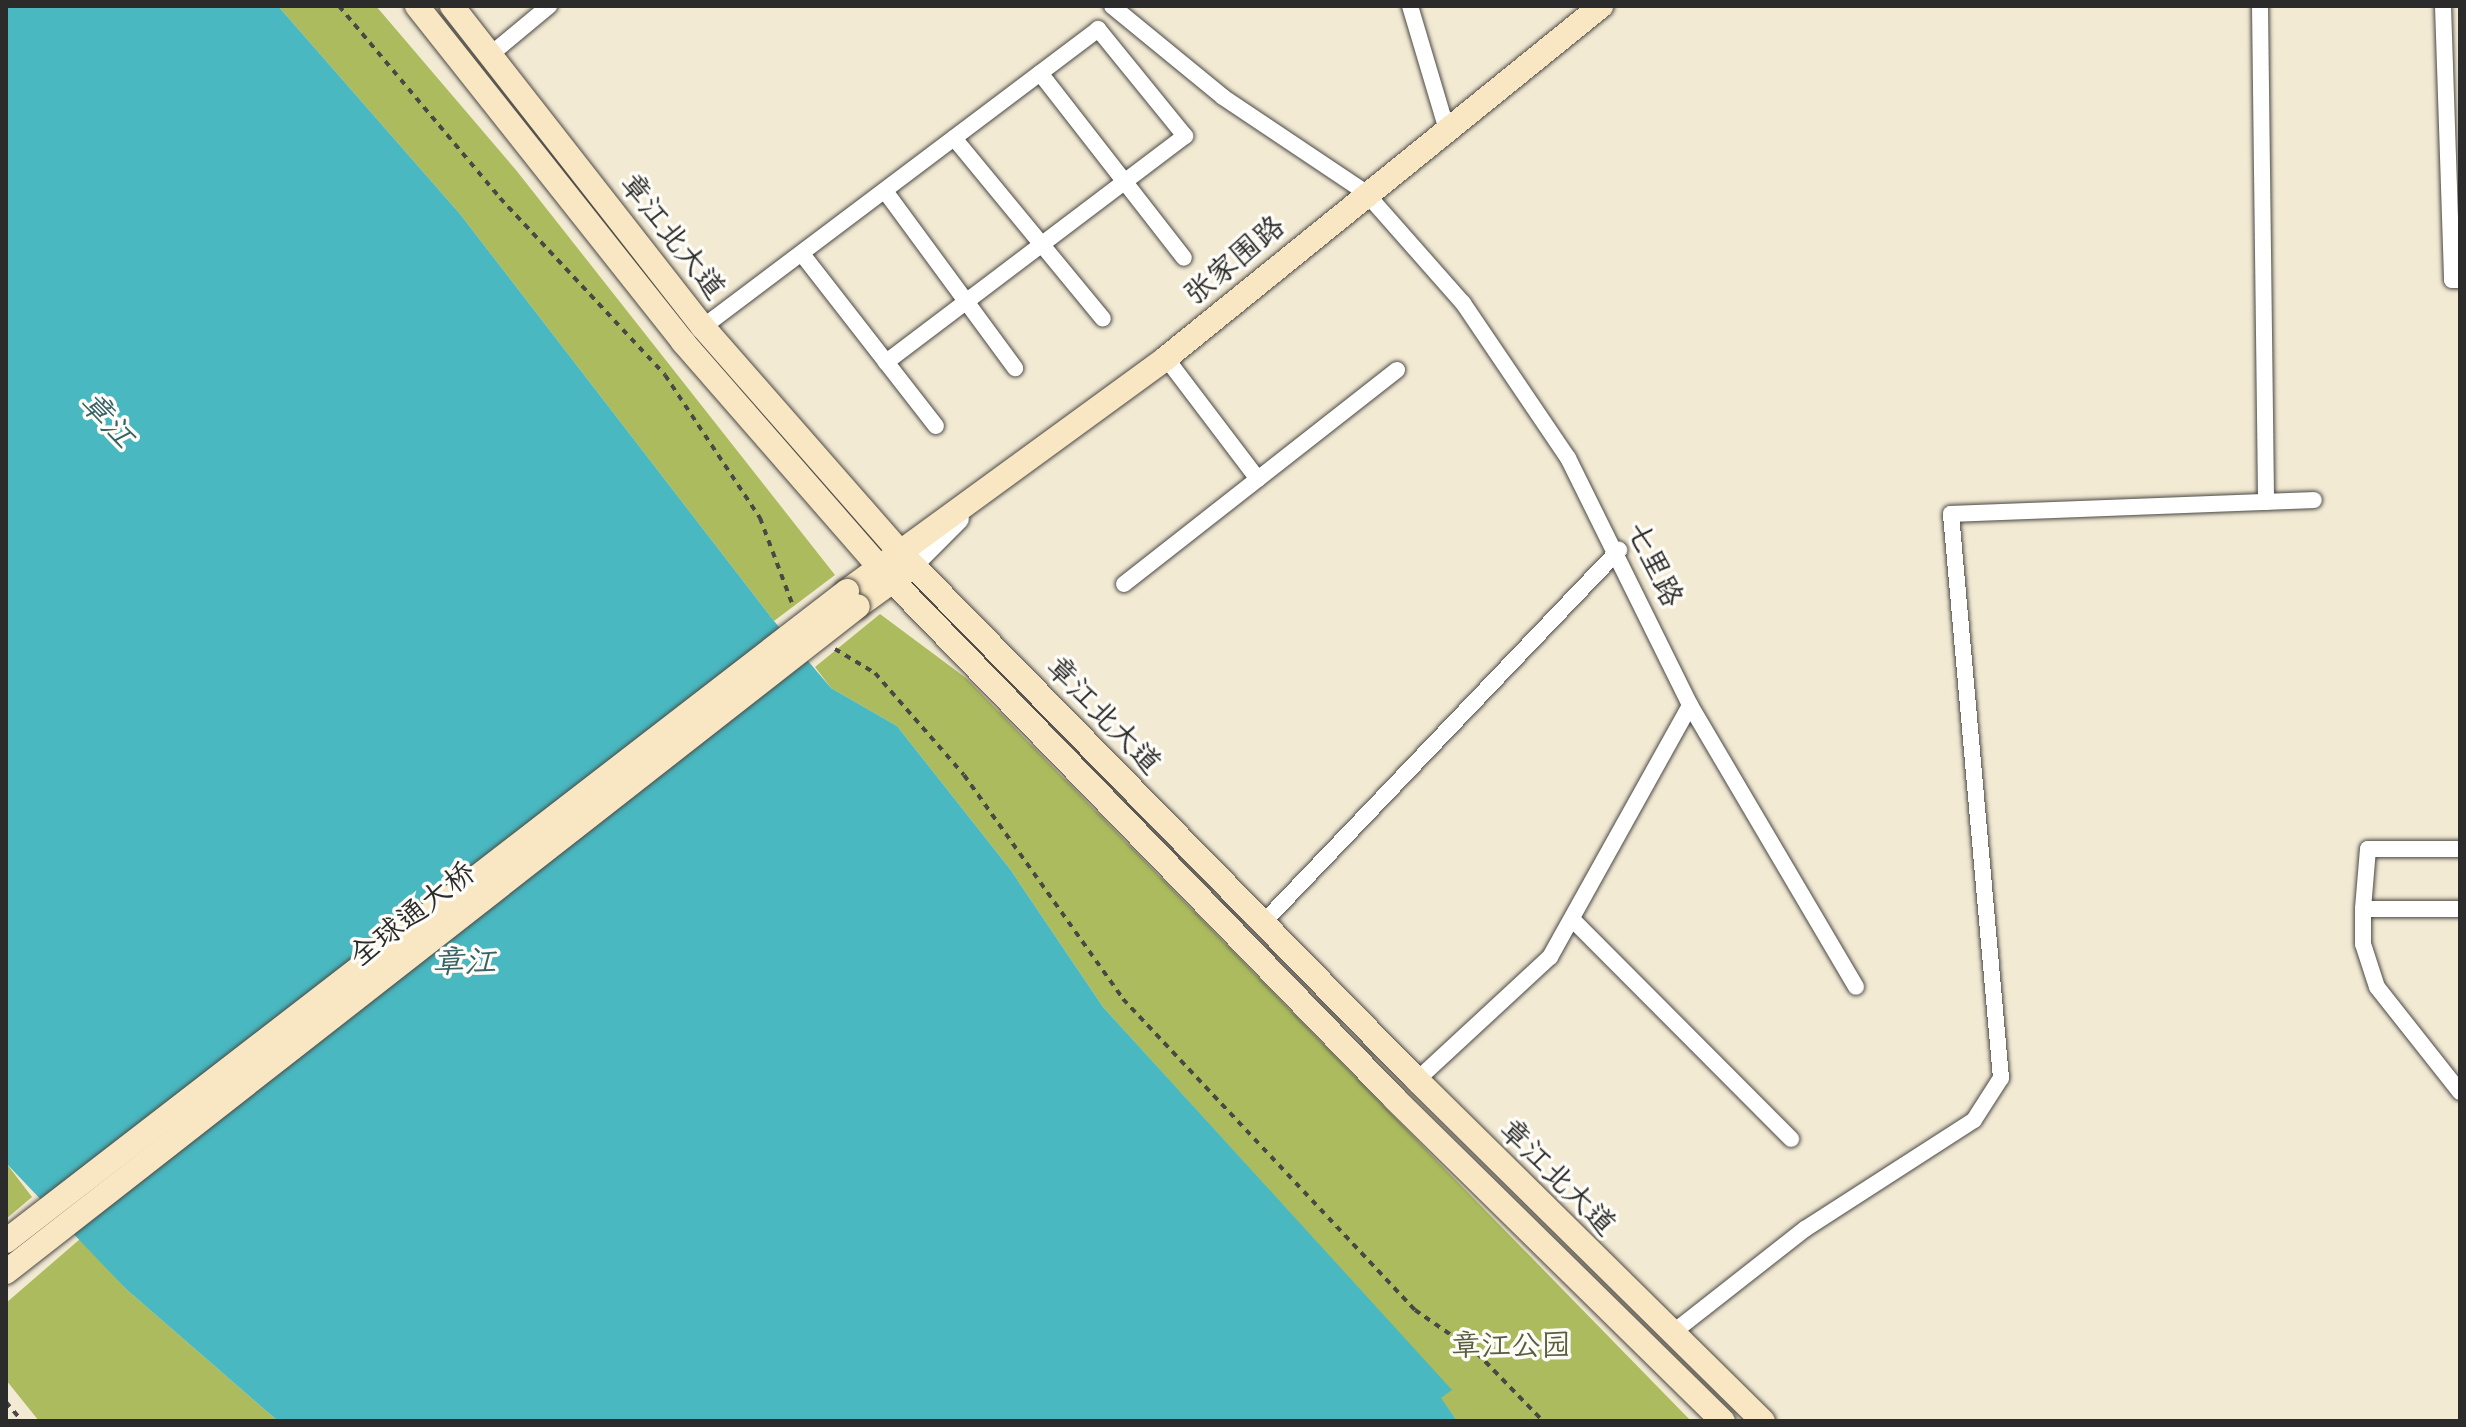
<!DOCTYPE html>
<html>
<head>
<meta charset="utf-8">
<style>
	body { margin:0 }
	#map { position:relative; width:2466px; height:1427px; overflow:hidden; background:#f3ead4; font-family:Sriracha,"LXGW WenKai TC",sans-serif }
	div>[style] { position:absolute }
	[style*='--x'] { left:calc(var(--x)*1px); top:calc(var(--y)*1px); width:calc(var(--w)*1px); rotate:calc(var(--a)*1deg) }
	.green>* { inset:0; background:#acbb5e }
	.water>* { inset:0; background:#49b8c1 }
	.path>* { height:4px; margin-top:-2px; transform-origin:0; background:repeating-linear-gradient(90deg,#494844 0 6px,transparent 0 12px) }
	.roads { filter:drop-shadow(0 0 2px #494844) drop-shadow(0 0 2px #494844) }
	.minor>* { height:16px; margin:-8px; padding:0 8px; transform-origin:8px; border-radius:8px; background:#fff }
	.tertiary>* { height:20px; margin:-10px; padding:0 10px; transform-origin:10px; border-radius:10px; background:#fff }
	.secondary>* { height:24px; margin:-12px; padding:0 12px; transform-origin:12px; border-radius:12px; background:#f9e7c3 }
	.bridges { filter:drop-shadow(0 0 2px #494844) drop-shadow(0 0 2px #494844) }
	.secondary-bridge>* { height:24px; margin:-12px; padding:0 12px; transform-origin:12px; border-radius:12px; background:#f9e7c3 }
	span { translate:-50% -50%; white-space:nowrap; text-align:center; line-height:1.15; -webkit-text-stroke:7px #fdfcf7; paint-order:stroke }
	.street-label { font-size:30px; color:#2b2b2b }
	.park-label { font-size:30px; color:#585d3d }
	.water-label { font-size:32px; color:#376367; font-style:italic }
	.frame { position:absolute; inset:0; border:8px solid #2b2b2b; pointer-events:none }
</style>
</head>
<body>
<div id="map">
	<div class="green">
		<i style="clip-path:polygon(278px 6px,376px 6px,516px 170px,835px 575px,774px 621px,460px 214px)"></i>
		<i style="clip-path:polygon(880px 614px,966px 678px,1691px 1421px,1457px 1421px,1440px 1398px,1451px 1390px,1103px 1007px,1010px 869px,897px 726px,831px 688px,815px 667px)"></i>
		<i style="clip-path:polygon(6px 1163px,32px 1197px,6px 1219px)"></i>
		<i style="clip-path:polygon(80px 1239px,126px 1289px,278px 1421px,39px 1421px,6px 1380px,6px 1303px)"></i>
	</div>
	<div class="water">
		<i style="clip-path:polygon(6px 6px,278px 6px,460px 214px,774px 621px,831px 688px,897px 726px,1010px 869px,1103px 1007px,1452px 1390px,1441px 1398px,1457px 1421px,278px 1421px,126px 1289px,6px 1163px)"></i>
	</div>
	<div class="path">
		<i style="--x:339;--y:6;--w:251;--a:50"></i>
		<i style="--x:500;--y:198;--w:242;--a:47"></i>
		<i style="--x:665;--y:375;--w:172;--a:56.4"></i>
		<i style="--x:760;--y:518;--w:94;--a:69.4"></i>
		<i style="--x:835;--y:649;--w:47;--a:31"></i>
		<i style="--x:875;--y:673;--w:135;--a:48.9"></i>
		<i style="--x:964;--y:775;--w:275;--a:54.6"></i>
		<i style="--x:1123;--y:999;--w:427;--a:46.8"></i>
		<i style="--x:1415;--y:1310;--w:75;--a:34.7"></i>
		<i style="--x:1477;--y:1353;--w:95;--a:45.9"></i>
		<i style="--x:6;--y:1402;--w:25;--a:50"></i>
	</div>
	<div class="roads">
		<div class="minor">
			<i style="--x:1112;--y:6;--w:144;--a:39.3"></i>
			<i style="--x:1223;--y:97;--w:171;--a:33.8"></i>
			<i style="--x:1365;--y:192;--w:148;--a:48.6"></i>
			<i style="--x:1463;--y:303;--w:187;--a:55.9"></i>
			<i style="--x:1568;--y:458;--w:275;--a:63.7"></i>
			<i style="--x:1690;--y:705;--w:327;--a:59.5"></i>
			<i style="--x:1410;--y:6;--w:126;--a:73.4"></i>
			<i style="--x:2260;--y:6;--w:496;--a:89.3"></i>
			<i style="--x:2443;--y:6;--w:274;--a:88.1"></i>
			<i style="--x:2452;--y:280;--w:8;--a:0"></i>
			<i style="--x:490;--y:55;--w:77;--a:-39.7"></i>
			<i style="--x:1040;--y:73;--w:234;--a:52.1"></i>
			<i style="--x:954;--y:138;--w:234;--a:50.5"></i>
			<i style="--x:885;--y:191;--w:220;--a:53.7"></i>
			<i style="--x:802;--y:254;--w:218;--a:52.1"></i>
			<i style="--x:703;--y:327;--w:495;--a:-37"></i>
			<i style="--x:1098;--y:29;--w:138;--a:50.9"></i>
			<i style="--x:1185;--y:136;--w:375;--a:142.9"></i>
			<i style="--x:1166;--y:358;--w:152;--a:52.8"></i>
			<i style="--x:1124;--y:584;--w:347;--a:-38.1"></i>
			<i style="--x:2460;--y:849;--w:92;--a:180"></i>
			<i style="--x:2368;--y:849;--w:60;--a:94.8"></i>
			<i style="--x:2363;--y:909;--w:35;--a:90"></i>
			<i style="--x:2363;--y:944;--w:45;--a:72"></i>
			<i style="--x:2377;--y:987;--w:134;--a:51.7"></i>
			<i style="--x:2363;--y:909;--w:97;--a:0"></i>
			<i style="--x:1573;--y:920;--w:309;--a:45.1"></i>
			<i style="--x:1263;--y:923;--w:516;--a:-46.34"></i>
			<i style="--x:1417;--y:1080;--w:181;--a:-42.8"></i>
			<i style="--x:1550;--y:957;--w:288;--a:-60.9"></i>
			<i style="--x:1671;--y:1334;--w:170;--a:-38.1"></i>
			<i style="--x:1805;--y:1229;--w:201;--a:-32.8"></i>
			<i style="--x:1974;--y:1120;--w:50;--a:-57.3"></i>
			<i style="--x:2001;--y:1078;--w:566;--a:-95.07"></i>
			<i style="--x:1951;--y:514;--w:363;--a:-2.2"></i>
		</div>
		<div class="tertiary">
			<i style="--x:913;--y:565;--w:65;--a:-45"></i>
		</div>
		<div class="secondary">
			<i style="--x:417;--y:6;--w:429;--a:51.6"></i>
			<i style="--x:683;--y:342;--w:298;--a:48.9"></i>
			<i style="--x:879;--y:567;--w:741;--a:45.87"></i>
			<i style="--x:1395;--y:1099;--w:460;--a:44.5"></i>
			<i style="--x:452;--y:6;--w:407;--a:52"></i>
			<i style="--x:703;--y:327;--w:296;--a:48.8"></i>
			<i style="--x:898;--y:550;--w:742;--a:45.6"></i>
			<i style="--x:1417;--y:1080;--w:486;--a:44.6"></i>
			<i style="--x:847;--y:591;--w:395;--a:-36.1"></i>
			<i style="--x:1166;--y:358;--w:560;--a:-38.98"></i>
			<i style="--x:858;--y:606;--w:58;--a:-35.9"></i>
		</div>
	</div>
	<div class="bridges">
		<div class="secondary-bridge">
			<i style="--x:6;--y:1241;--w:1063;--a:-37.7"></i>
			<i style="--x:6;--y:1272;--w:1081;--a:-38.01"></i>
		</div>
	</div>
	<div class="street-label">
		<span style="left:673px;top:236px;rotate:52deg">章江北大道</span>
		<span style="left:1234px;top:260px;rotate:-40deg">张家围路</span>
		<span style="left:1655px;top:564px;rotate:64deg">七里路</span>
		<span style="left:1104px;top:715px;rotate:46deg">章江北大道</span>
		<span style="left:412px;top:914px;rotate:-38deg">全球通大桥</span>
		<span style="left:1558px;top:1177px;rotate:45deg">章江北大道</span>
	</div>
	<div class="park-label">
		<span style="left:1511px;top:1345px">章江公园</span>
	</div>
	<div class="water-label">
		<span style="left:107px;top:420px;rotate:48deg">章江</span>
		<span style="left:464px;top:962px">章江</span>
	</div>
	<div class="frame"></div>
</div>
</body>
</html>
